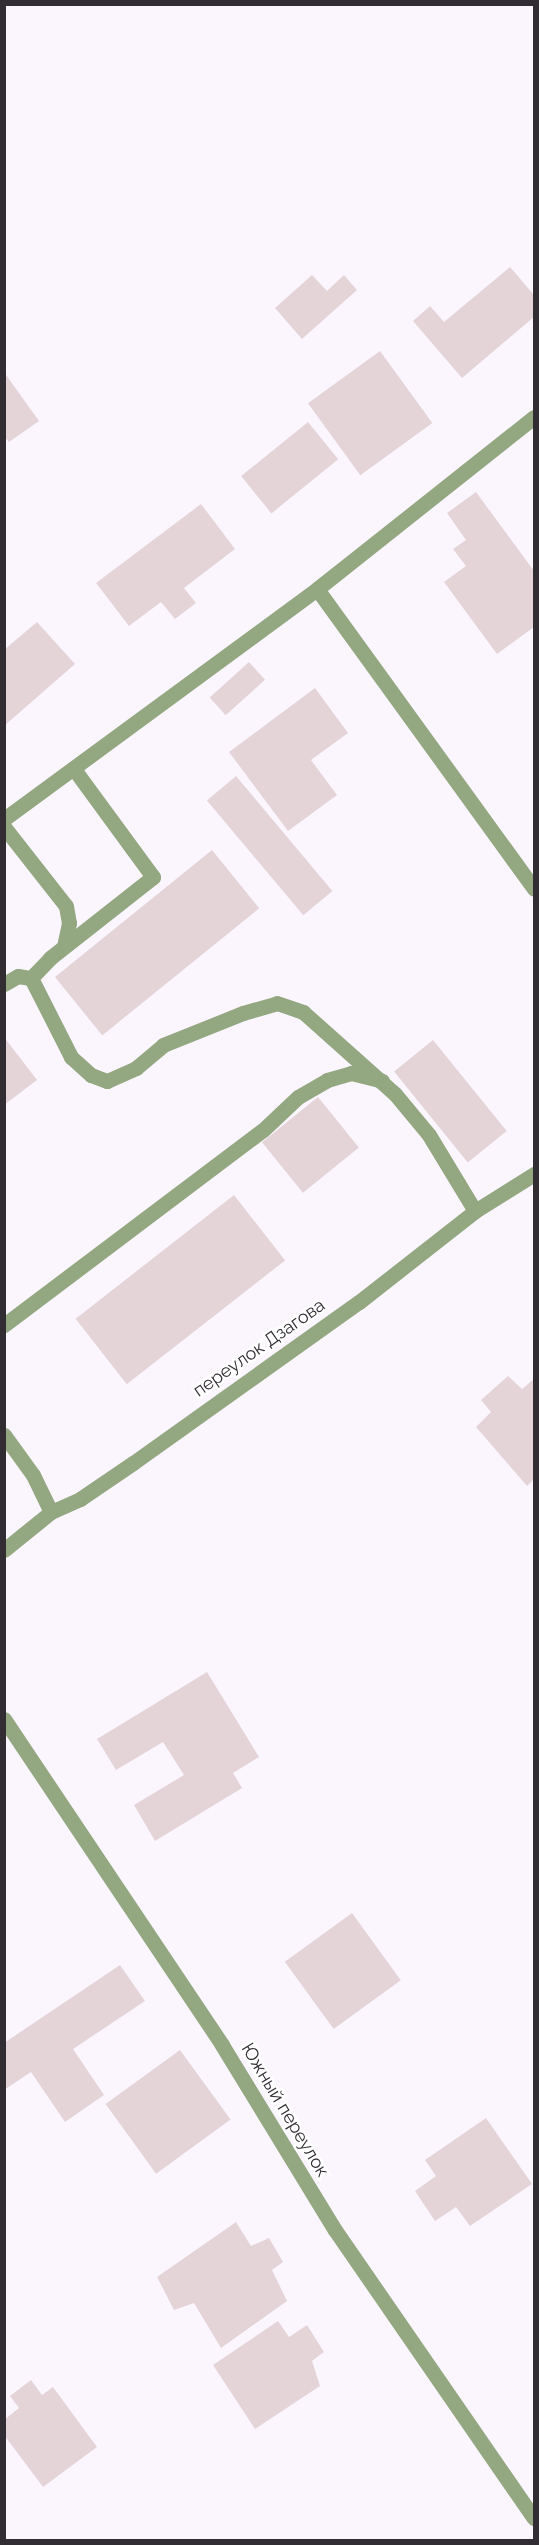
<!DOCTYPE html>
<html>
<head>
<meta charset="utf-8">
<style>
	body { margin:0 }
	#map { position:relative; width:539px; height:2545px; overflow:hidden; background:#fbf6fe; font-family:Raleway,sans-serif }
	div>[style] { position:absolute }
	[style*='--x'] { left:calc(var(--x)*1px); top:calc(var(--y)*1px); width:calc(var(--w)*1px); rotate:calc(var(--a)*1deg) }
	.building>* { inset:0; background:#e4d4d8; transform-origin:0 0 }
	.service>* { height:15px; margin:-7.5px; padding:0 7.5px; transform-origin:7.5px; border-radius:7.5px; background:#93a780 }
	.minor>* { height:15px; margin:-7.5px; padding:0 7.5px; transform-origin:7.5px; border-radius:7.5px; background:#93a780 }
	span { translate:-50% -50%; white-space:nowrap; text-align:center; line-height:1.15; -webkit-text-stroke:5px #fff; paint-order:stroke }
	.street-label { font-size:18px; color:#312d32 }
	.frame { position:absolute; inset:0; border:6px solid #312d32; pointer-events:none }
</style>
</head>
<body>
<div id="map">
	<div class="building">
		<i style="clip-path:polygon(510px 267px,534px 295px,534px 317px,462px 378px,413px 321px,430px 306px,444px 322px)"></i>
		<i style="clip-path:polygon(312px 275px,327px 291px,344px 275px,357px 290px,302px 339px,275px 308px)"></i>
		<i style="left:380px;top:351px;width:89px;height:89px;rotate:54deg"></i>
		<i style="clip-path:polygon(4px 372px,39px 421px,9px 442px,4px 436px)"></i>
		<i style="left:308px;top:422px;width:48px;height:86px;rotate:51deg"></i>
		<i style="clip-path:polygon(476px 492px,534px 571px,534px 627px,497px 654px,444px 582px,466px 566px,453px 549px,466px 540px,447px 513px)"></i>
		<i style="clip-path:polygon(201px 504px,235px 549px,184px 588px,196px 603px,175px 619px,161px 602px,129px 626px,96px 583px)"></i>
		<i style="clip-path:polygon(37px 622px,75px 664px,4px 726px,4px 650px)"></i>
		<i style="left:249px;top:662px;width:24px;height:53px;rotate:48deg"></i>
		<i style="clip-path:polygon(315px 688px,348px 733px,311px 760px,337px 795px,288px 831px,229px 752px)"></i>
		<i style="left:236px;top:776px;width:150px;height:38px;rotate:50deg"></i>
		<i style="left:212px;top:850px;width:75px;height:202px;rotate:51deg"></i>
		<i style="clip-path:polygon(4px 1037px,37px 1080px,4px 1105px)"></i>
		<i style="left:433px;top:1040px;width:117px;height:50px;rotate:51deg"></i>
		<i style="left:318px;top:1097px;width:65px;height:72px;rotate:51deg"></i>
		<i style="left:234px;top:1195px;width:83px;height:201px;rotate:52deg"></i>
		<i style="clip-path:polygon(508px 1376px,522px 1389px,534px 1379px,534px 1479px,527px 1486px,476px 1427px,491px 1412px,481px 1400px)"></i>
		<i style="clip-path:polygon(207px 1672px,259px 1757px,233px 1773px,242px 1788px,155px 1841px,134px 1805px,184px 1775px,163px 1742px,116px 1770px,97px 1739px)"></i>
		<i style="left:352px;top:1913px;width:83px;height:83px;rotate:54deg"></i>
		<i style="clip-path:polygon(120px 1965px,145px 2001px,73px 2049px,104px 2095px,65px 2122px,31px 2072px,4px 2090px,4px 2043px)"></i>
		<i style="left:180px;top:2050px;width:86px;height:92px;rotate:54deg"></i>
		<i style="clip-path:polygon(486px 2118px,532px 2184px,470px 2226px,456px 2207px,435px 2221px,415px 2191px,436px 2176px,425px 2160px)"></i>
		<i style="clip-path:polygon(236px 2222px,251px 2246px,269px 2238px,283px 2262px,272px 2270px,287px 2301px,221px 2348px,194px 2303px,174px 2310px,157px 2277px)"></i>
		<i style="clip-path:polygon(278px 2321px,289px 2337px,307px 2325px,324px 2352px,312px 2361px,320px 2386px,255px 2429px,213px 2365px)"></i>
		<i style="clip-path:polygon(31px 2380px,42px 2395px,53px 2387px,97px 2447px,43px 2487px,4px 2435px,4px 2420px,19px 2408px,10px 2396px)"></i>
	</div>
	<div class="service">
		<i style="--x:317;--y:589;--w:370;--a:54.1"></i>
		<i style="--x:4;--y:819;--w:388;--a:-36.3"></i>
		<i style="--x:317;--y:589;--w:277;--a:-38.4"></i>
		<i style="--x:4;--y:827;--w:100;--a:51.9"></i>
		<i style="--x:66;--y:906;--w:17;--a:80"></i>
		<i style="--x:69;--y:923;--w:24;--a:102"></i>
		<i style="--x:31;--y:978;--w:28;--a:-46"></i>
		<i style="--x:50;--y:958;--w:131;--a:-38.2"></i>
		<i style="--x:153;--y:877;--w:134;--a:-126.2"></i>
		<i style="--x:4;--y:984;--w:16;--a:-30"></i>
		<i style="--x:18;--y:976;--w:13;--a:9"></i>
		<i style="--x:31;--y:978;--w:89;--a:63.1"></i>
		<i style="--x:71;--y:1057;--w:27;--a:42"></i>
		<i style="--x:91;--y:1075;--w:17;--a:21"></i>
		<i style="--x:107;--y:1081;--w:32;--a:-24"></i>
		<i style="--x:136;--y:1068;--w:35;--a:-40"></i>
		<i style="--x:163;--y:1045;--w:86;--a:-21.8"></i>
		<i style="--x:243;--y:1013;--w:35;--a:-16"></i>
		<i style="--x:277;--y:1003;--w:28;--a:19"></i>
		<i style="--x:303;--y:1012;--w:123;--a:41.7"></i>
		<i style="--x:395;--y:1094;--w:53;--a:50.3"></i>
		<i style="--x:429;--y:1135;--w:89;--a:58.8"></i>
		<i style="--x:4;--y:1325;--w:324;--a:-37"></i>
		<i style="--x:263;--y:1130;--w:48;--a:-43.3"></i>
		<i style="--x:298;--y:1097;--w:34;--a:-30"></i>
		<i style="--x:327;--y:1080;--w:25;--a:-16"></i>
		<i style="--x:351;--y:1073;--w:32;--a:14"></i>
		<i style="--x:4;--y:1435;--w:49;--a:54.1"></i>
		<i style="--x:33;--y:1475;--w:41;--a:64.1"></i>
	</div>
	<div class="minor">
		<i style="--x:4;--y:1550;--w:60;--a:-39"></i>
		<i style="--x:51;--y:1512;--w:32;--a:-24"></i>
		<i style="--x:80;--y:1499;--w:64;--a:-34.2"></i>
		<i style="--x:133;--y:1463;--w:277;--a:-35.5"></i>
		<i style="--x:359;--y:1302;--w:147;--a:-38.1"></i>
		<i style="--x:475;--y:1211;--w:70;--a:-32.1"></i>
		<i style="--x:4;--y:1719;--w:392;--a:56.2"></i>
		<i style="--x:222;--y:2045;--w:217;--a:58.6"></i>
		<i style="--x:335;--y:2230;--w:350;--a:55.4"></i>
	</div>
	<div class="street-label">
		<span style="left:259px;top:1348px;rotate:-35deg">переулок Дзагова</span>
		<span style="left:285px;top:2110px;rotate:59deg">Южный переулок</span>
	</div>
	<div class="frame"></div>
</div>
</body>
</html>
